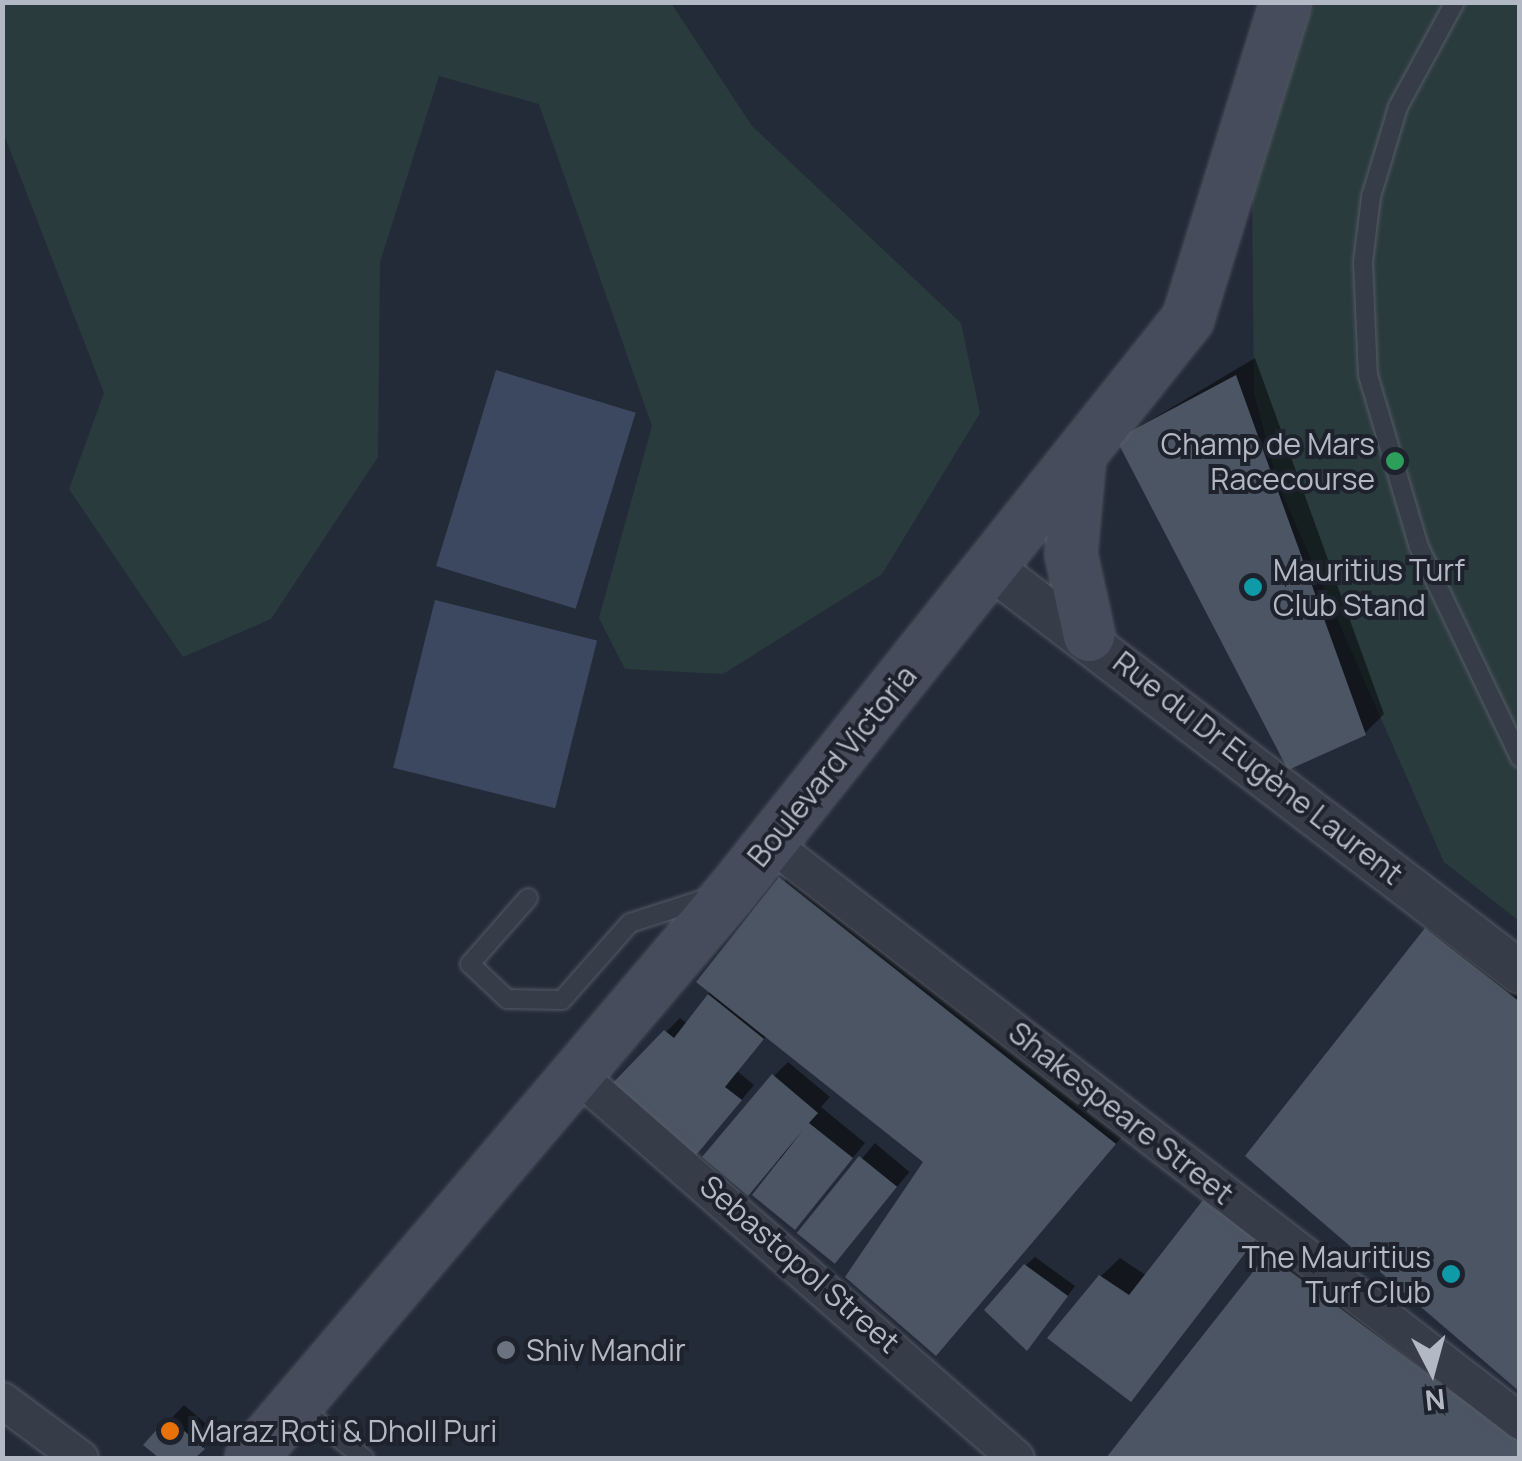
<!DOCTYPE html>
<html>
<head>
<meta charset="utf-8">
<style>
	body { margin:0 }
	#map { position:relative; width:1522px; height:1461px; overflow:hidden; background:#242b38; font-family:Manrope,sans-serif }
	div>[style] { position:absolute }
	[style*='--x'] { left:calc(var(--x)*1px); top:calc(var(--y)*1px); width:calc(var(--w)*1px); rotate:calc(var(--a)*1deg) }
	.green>* { inset:0; background:#2a3b3d }
	.water>* { inset:0; background:#3b485f; transform-origin:0 0 }
	.shadow>* { inset:0; background:#0007; transform-origin:0 0 }
	.building>* { inset:0; background:#4c5563; transform-origin:0 0 }
	.roads { filter:drop-shadow(0 0 2px #555b66) drop-shadow(0 0 2px #555b66) }
	.service>* { height:18px; margin:-9px; padding:0 9px; transform-origin:9px; border-radius:9px; background:#373d48 }
	.minor>* { height:35px; margin:-17.5px; padding:0 17.5px; transform-origin:17.5px; border-radius:17.5px; background:#373d48 }
	.tertiary>* { height:42px; margin:-21px; padding:0 21px; transform-origin:21px; border-radius:21px; background:#373d48 }
	.secondary>* { height:50px; margin:-25px; padding:0 25px; transform-origin:25px; border-radius:25px; background:#464c5b }
	.dots>* { width:28px; height:28px; translate:-50% -50%; box-sizing:border-box; border:5px solid #1d222d; border-radius:50% }
	span { translate:-50% -50%; white-space:nowrap; text-align:center; line-height:1.15; -webkit-text-stroke:8px #1d222d; paint-order:stroke }
	.poi-label { font-size:30px; color:#b2b8c4 }
	.right { translate:-100% -50%; text-align:right }
	.left { translate:0 -50%; text-align:left }
	.street-label { font-size:30px; color:#b2b8c4 }
	.frame { position:absolute; inset:0; border:5px solid #b2b8c4; pointer-events:none }
	.north { position:absolute; left:1382px; top:1321px; width:100px; height:100px; -webkit-text-stroke:8px #1d222d; paint-order:stroke; rotate:174deg; font-size:28px; font-weight:700; line-height:40px; text-align:center; color:#b2b8c4 }
	.north::after { content:''; display:block; margin:auto; width:35px; height:45px; background:#b2b8c4; clip-path:polygon(50% 0,100% 100%,50% 72%,0 100%) }
</style>
</head>
<body>
<div id="map">
	<div class="green">
		<i style="clip-path:polygon(3px 2px,671px 3px,752px 126px,961px 323px,980px 413px,882px 574px,723px 674px,625px 669px,599px 618px,652px 426px,539px 104px,439px 76px,380px 262px,378px 457px,271px 619px,183px 657px,69px 489px,104px 393px,3px 132px)"></i>
		<i style="clip-path:polygon(1316px 3px,1519px 3px,1519px 921px,1444px 862px,1278px 484px,1254px 393px,1252px 194px,1280px 68px)"></i>
	</div>
	<div class="water">
		<i style="left:496px;top:370px;width:146px;height:205px;rotate:17deg"></i>
		<i style="left:435px;top:600px;width:167px;height:173px;rotate:14deg"></i>
	</div>
	<div class="shadow">
		<i style="clip-path:polygon(1255px 358px,1384px 714px,1365px 733px,1119px 439px)"></i>
		<i style="clip-path:polygon(799px 860px,1133px 1124px,936px 1353px,926px 1161px,767px 1035px,737px 1071px,754px 1085px,706px 1143px,612px 1087px,680px 1018px,688px 1024px)"></i>
		<i style="clip-path:polygon(1445px 911px,1520px 969px,1520px 1389px,1426px 930px)"></i>
		<i style="clip-path:polygon(788px 1062px,830px 1097px,821px 1107px,865px 1143px,809px 1212px,780px 1158px,761px 1178px,774px 1076px)"></i>
		<i style="left:875px;top:1143px;width:45px;height:117px;rotate:40deg"></i>
		<i style="clip-path:polygon(1224px 1183px,1274px 1218px,1131px 1398px,1101px 1276px,1120px 1258px,1147px 1276px)"></i>
		<i style="clip-path:polygon(1288px 1237px,1520px 1410px,1520px 1458px,1109px 1458px)"></i>
		<i style="clip-path:polygon(1035px 1257px,1075px 1286px,1036px 1338px,1025px 1266px)"></i>
		<i style="clip-path:polygon(184px 1405px,217px 1433px,192px 1458px,163px 1458px,147px 1444px)"></i>
	</div>
	<div class="building">
		<i style="clip-path:polygon(1236px 375px,1366px 735px,1288px 770px,1116px 439px)"></i>
		<i style="clip-path:polygon(779px 877px,1116px 1144px,936px 1356px,845px 1277px,923px 1162px,696px 982px)"></i>
		<i style="clip-path:polygon(1425px 928px,1520px 1002px,1520px 1392px,1245px 1156px)"></i>
		<i style="clip-path:polygon(708px 994px,764px 1039px,725px 1087px,742px 1100px,692px 1160px,608px 1088px,664px 1030px,674px 1038px)"></i>
		<i style="clip-path:polygon(772px 1074px,818px 1113px,809px 1123px,853px 1158px,795px 1230px,752px 1195px,803px 1130px,748px 1196px,702px 1157px)"></i>
		<i style="left:859px;top:1156px;width:49px;height:99px;rotate:39deg"></i>
		<i style="clip-path:polygon(1203px 1200px,1257px 1238px,1131px 1402px,1047px 1338px,1099px 1275px,1129px 1295px)"></i>
		<i style="clip-path:polygon(1267px 1254px,1520px 1442px,1520px 1458px,1106px 1458px)"></i>
		<i style="clip-path:polygon(1024px 1264px,1068px 1296px,1027px 1351px,984px 1310px)"></i>
		<i style="clip-path:polygon(168px 1417px,205px 1449px,195px 1458px,159px 1458px,143px 1445px)"></i>
	</div>
	<div class="roads">
		<div class="service">
			<i style="--x:1455;--y:2;--w:119;--a:118.5"></i>
			<i style="--x:1398;--y:107;--w:94;--a:106.7"></i>
			<i style="--x:1371;--y:197;--w:65;--a:97"></i>
			<i style="--x:1363;--y:262;--w:113;--a:87.5"></i>
			<i style="--x:1368;--y:375;--w:179;--a:73.5"></i>
			<i style="--x:1419;--y:547;--w:234;--a:64.4"></i>
			<i style="--x:528;--y:898;--w:88;--a:131.3"></i>
			<i style="--x:470;--y:964;--w:51;--a:43.4"></i>
			<i style="--x:507;--y:999;--w:55;--a:1"></i>
			<i style="--x:562;--y:1000;--w:103;--a:-48.6"></i>
			<i style="--x:630;--y:923;--w:82;--a:-17.8"></i>
			<i style="--x:299;--y:1407;--w:83;--a:38.1"></i>
		</div>
		<div class="minor">
			<i style="--x:769;--y:842;--w:948;--a:37.63"></i>
			<i style="--x:579;--y:1076;--w:580;--a:41.16"></i>
			<i style="--x:2;--y:1400;--w:97;--a:36.6"></i>
		</div>
		<div class="tertiary">
			<i style="--x:994;--y:570;--w:662;--a:37.39"></i>
		</div>
		<div class="secondary">
			<i style="--x:1080;--y:456;--w:98;--a:95.2"></i>
			<i style="--x:1071;--y:554;--w:84;--a:77.6"></i>
			<i style="--x:251;--y:1458;--w:745;--a:-49.68"></i>
			<i style="--x:733;--y:890;--w:730;--a:-51.45"></i>
			<i style="--x:1188;--y:319;--w:332;--a:-72.8"></i>
		</div>
	</div>
	<div class="dots">
		<i style="left:1395px;top:461px;background:#2e9e5b"></i>
		<i style="left:1253px;top:587px;background:#0f9aa8"></i>
		<i style="left:1451px;top:1274px;background:#0f9aa8"></i>
		<i style="left:506px;top:1350px;background:#6b7280"></i>
		<i style="left:170px;top:1431px;background:#e8710a"></i>
	</div>
	<div class="poi-label">
		<span class="right" style="left:1375px;top:461px">Champ de Mars<br>Racecourse</span>
		<span class="left" style="left:1273px;top:587px">Mauritius Turf<br>Club Stand</span>
		<span class="right" style="left:1431px;top:1274px">The Mauritius<br>Turf Club</span>
		<span class="left" style="left:526px;top:1350px">Shiv Mandir</span>
		<span class="left" style="left:190px;top:1431px">Maraz Roti &amp; Dholl Puri</span>
	</div>
	<div class="street-label">
		<span style="left:832px;top:766px;rotate:-51deg">Boulevard Victoria</span>
		<span style="left:1258px;top:768px;rotate:38deg">Rue du Dr Eugène Laurent</span>
		<span style="left:1121px;top:1113px;rotate:38deg">Shakespeare Street</span>
		<span style="left:800px;top:1264px;rotate:41deg">Sebastopol Street</span>
	</div>
	<div class="frame"></div>
	<div class="north">N</div>
</div>
</body>
</html>
